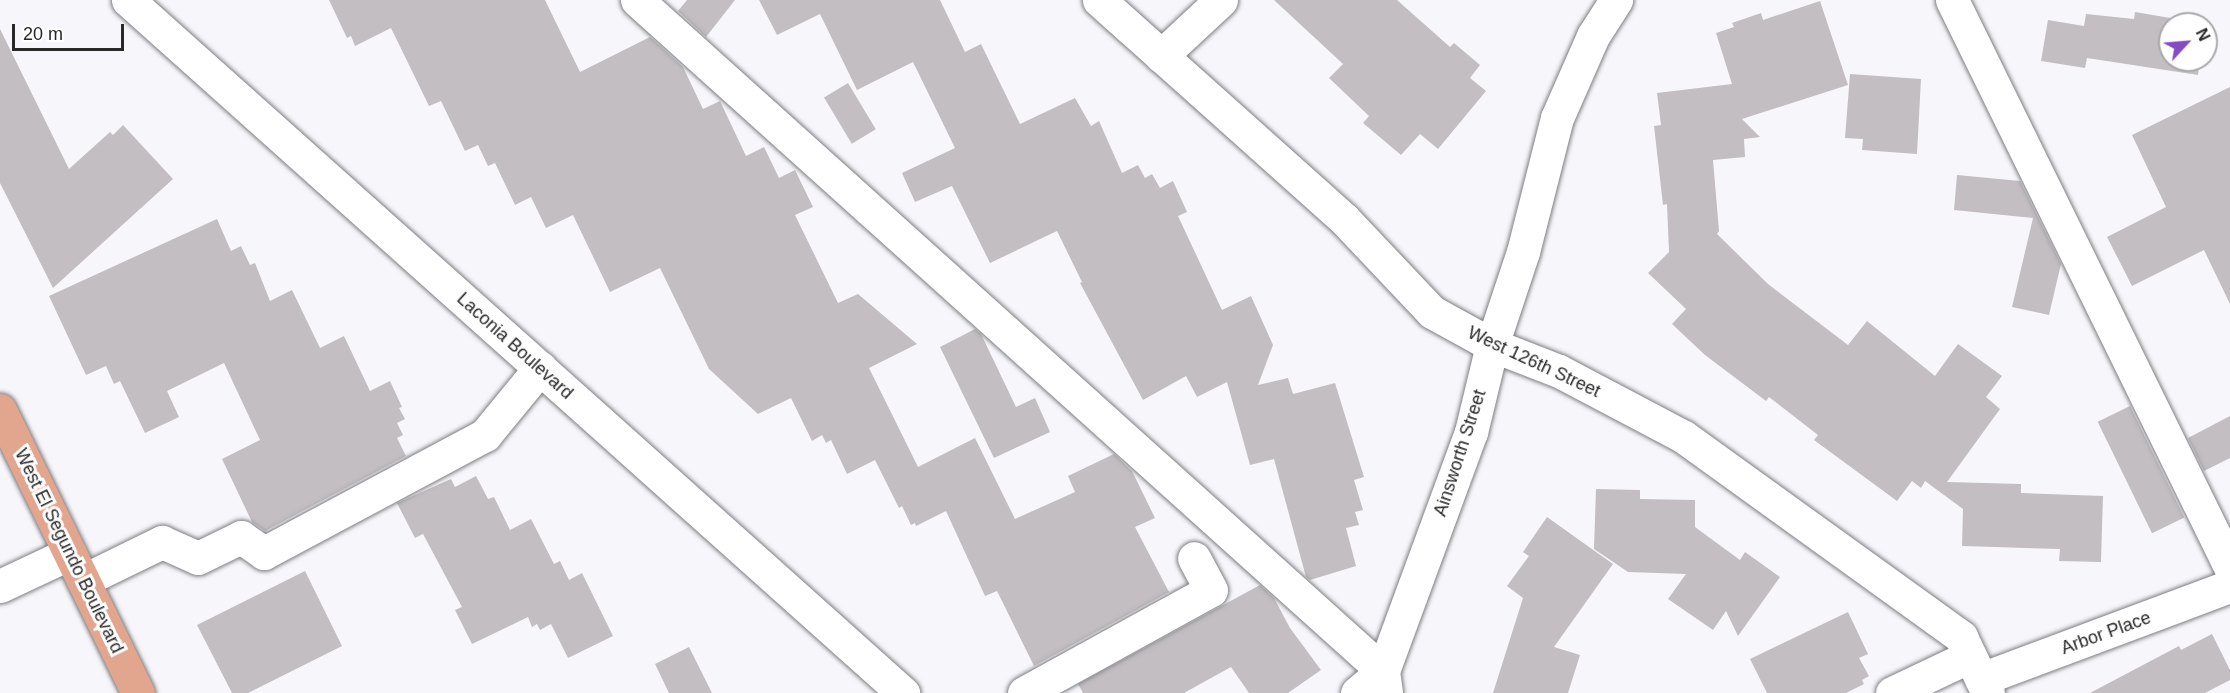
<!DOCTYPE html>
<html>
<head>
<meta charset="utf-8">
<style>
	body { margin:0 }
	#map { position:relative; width:2230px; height:693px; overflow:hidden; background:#f7f7fb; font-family:Helvetica,sans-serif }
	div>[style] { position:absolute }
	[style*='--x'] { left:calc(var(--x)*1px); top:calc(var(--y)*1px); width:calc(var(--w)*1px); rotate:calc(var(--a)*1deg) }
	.building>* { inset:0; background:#c2bec1; transform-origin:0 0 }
	.roads { filter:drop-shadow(0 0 2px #7d7e81) drop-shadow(0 0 2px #7d7e81) }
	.minor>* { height:33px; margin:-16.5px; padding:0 16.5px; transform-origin:16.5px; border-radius:16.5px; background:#fff }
	.major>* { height:33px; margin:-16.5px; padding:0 16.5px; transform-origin:16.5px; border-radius:16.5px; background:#e2a68e }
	span { translate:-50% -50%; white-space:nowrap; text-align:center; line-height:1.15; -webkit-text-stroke:6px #fff; paint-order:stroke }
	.street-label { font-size:18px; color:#282829 }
	.north { position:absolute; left:2158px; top:12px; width:60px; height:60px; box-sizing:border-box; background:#fff; border:2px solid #a9a9a9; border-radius:50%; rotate:64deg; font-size:16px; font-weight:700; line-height:24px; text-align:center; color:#282829 }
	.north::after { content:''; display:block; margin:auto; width:21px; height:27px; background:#834cc3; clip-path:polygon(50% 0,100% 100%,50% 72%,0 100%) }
	.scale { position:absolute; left:12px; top:24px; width:112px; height:27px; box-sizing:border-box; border:3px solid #282829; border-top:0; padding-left:8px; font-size:18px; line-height:21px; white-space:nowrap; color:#282829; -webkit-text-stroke:4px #fff; paint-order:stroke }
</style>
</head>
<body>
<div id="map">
	<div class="building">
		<i style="clip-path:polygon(329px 0,545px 0,580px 72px,650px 37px,683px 67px,703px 109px,720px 101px,746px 156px,764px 147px,779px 178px,795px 170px,813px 207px,795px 215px,838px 303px,858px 294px,917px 344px,869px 368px,918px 467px,975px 438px,1015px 519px,1075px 492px,1068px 476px,1114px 454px,1132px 471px,1155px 518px,1135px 527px,1169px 592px,1034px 666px,997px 591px,985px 596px,946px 511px,916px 526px,915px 523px,911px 525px,902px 506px,899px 508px,875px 460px,847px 474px,831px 440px,826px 443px,822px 435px,812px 441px,791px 398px,758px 414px,709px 369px,660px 268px,610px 292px,573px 215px,546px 228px,531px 197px,515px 205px,495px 163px,488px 166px,478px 145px,465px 151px,441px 101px,429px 106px,391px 28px,355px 46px,351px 36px,347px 38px)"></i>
		<i style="clip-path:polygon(687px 0,735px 0,706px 37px,678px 11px)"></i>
		<i style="clip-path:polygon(759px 0,940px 0,965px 52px,981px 44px,1020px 124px,1075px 98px,1091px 126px,1099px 121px,1122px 173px,1138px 165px,1145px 178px,1152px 174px,1160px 188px,1173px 181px,1187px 212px,1178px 216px,1222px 310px,1251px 296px,1273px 345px,1258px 385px,1288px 378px,1293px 394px,1335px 383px,1364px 477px,1354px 480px,1363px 510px,1355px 512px,1359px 525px,1346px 528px,1356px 566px,1310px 580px,1306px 577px,1274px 459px,1250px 465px,1227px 382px,1197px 397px,1186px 376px,1143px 400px,1080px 283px,1082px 282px,1057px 231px,990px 263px,952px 186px,915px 202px,902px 173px,955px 148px,913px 62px,857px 90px,820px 14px,777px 35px)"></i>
		<i style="clip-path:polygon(1274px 0,1397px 0,1450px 47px,1454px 43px,1480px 65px,1470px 78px,1486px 91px,1438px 149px,1420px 134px,1401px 155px,1363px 123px,1369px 116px,1329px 78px,1343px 64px)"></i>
		<i style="clip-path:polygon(1820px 1px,1848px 85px,1742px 119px,1760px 137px,1744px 139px,1745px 157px,1713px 160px,1719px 231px,1717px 234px,1768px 284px,1848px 345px,1867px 321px,1935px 376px,1958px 344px,2002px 376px,1986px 397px,2000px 409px,1947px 482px,2021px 484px,2021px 493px,2103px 496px,2101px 562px,2059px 561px,2060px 549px,1962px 546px,1963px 509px,1925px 481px,1921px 488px,1912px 481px,1897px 501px,1814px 440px,1818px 435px,1769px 397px,1766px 401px,1705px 355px,1672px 324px,1686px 309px,1648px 273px,1669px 252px,1667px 204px,1663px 205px,1654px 126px,1661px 125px,1657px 93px,1732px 84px,1716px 33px,1734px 27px,1732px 23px,1761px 13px,1763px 20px)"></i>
		<i style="clip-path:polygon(2135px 12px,2206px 24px,2170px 24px,2170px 60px,2200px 60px,2198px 75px,2087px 58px,2085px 68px,2041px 61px,2048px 20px,2084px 26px,2086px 14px,2134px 19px)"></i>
		<i style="clip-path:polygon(0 29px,69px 169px,110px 132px,113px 135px,123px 125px,173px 179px,53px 288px,0 183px)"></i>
		<i style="clip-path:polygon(1850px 74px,1921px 79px,1917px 154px,1862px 150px,1863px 139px,1845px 138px)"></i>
		<i style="left:848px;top:83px;width:54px;height:28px;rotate:59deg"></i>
		<i style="clip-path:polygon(2230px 87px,2230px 304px,2204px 250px,2132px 286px,2107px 237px,2166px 207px,2132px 135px)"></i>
		<i style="clip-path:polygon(1957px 175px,2020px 181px,2061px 264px,2049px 315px,2012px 307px,2033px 218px,1954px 210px)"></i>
		<i style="clip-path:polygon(217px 219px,231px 251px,241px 246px,250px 265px,255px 263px,270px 301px,292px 290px,320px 348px,344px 336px,370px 391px,390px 381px,402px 407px,399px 408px,405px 419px,397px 423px,403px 435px,397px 438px,406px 456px,265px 531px,252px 522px,222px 459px,260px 440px,224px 363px,167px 391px,179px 417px,145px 433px,120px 381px,114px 384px,106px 366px,86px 375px,49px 296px)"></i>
		<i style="clip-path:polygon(975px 329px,981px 334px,1016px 407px,1035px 398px,1050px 432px,994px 458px,940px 347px)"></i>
		<i style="left:2130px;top:406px;width:124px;height:36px;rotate:64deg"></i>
		<i style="clip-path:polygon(2230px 416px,2230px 458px,2204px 471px,2188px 438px)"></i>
		<i style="clip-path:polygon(476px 476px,488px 499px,494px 497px,510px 530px,531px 519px,554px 564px,560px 561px,569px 580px,582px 573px,613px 636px,568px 658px,551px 624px,540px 630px,537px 624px,532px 627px,528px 617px,472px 644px,455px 610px,462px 607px,423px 534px,415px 538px,397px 503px,451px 479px,455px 487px)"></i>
		<i style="clip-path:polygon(1596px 489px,1640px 490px,1640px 499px,1695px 500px,1695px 527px,1740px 560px,1745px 552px,1780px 577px,1738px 636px,1726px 611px,1713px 630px,1668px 599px,1686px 574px,1628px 572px,1594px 549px)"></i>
		<i style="clip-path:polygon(1547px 517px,1613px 564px,1554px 647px,1580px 655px,1568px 693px,1493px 693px,1523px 598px,1507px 586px,1529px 556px,1523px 552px)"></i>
		<i style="clip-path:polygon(305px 571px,342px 646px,248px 693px,232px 693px,197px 625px)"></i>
		<i style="clip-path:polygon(1260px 585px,1274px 598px,1290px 628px,1321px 670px,1288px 693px,1249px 693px,1231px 667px,1184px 693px,1083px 693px,1078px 684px)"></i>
		<i style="clip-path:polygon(1848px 612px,1868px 654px,1859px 658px,1869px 676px,1862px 680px,1864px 684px,1846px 693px,1767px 693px,1750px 659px)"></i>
		<i style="clip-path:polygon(2212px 634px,2230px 670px,2230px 680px,2205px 693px,2090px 693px,2179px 646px,2181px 650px)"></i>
		<i style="clip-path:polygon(689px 647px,712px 693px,669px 693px,655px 664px)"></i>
	</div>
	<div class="roads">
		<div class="minor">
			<i style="--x:128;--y:0;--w:1040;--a:41.8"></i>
			<i style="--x:637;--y:0;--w:1003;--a:41.97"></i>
			<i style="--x:1383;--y:671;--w:22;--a:82"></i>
			<i style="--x:1099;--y:0;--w:329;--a:41.8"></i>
			<i style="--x:1344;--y:219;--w:128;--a:46.6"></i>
			<i style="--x:1432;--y:312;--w:68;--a:28.8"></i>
			<i style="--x:1492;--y:345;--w:72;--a:21.2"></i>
			<i style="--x:1559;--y:371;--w:141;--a:27.8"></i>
			<i style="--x:1684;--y:437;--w:342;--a:35.8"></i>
			<i style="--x:1961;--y:637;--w:62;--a:64.3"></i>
			<i style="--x:1952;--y:0;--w:631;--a:63.88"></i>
			<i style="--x:1161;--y:56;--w:82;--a:-43"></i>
			<i style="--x:84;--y:580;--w:87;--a:-26"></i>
			<i style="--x:162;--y:542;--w:39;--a:24"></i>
			<i style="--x:198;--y:558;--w:48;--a:-26"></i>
			<i style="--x:241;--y:537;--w:28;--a:35"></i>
			<i style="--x:264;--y:553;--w:251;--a:-28.1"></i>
			<i style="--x:485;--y:435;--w:87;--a:-50.6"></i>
			<i style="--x:0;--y:586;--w:77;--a:-25.2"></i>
			<i style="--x:1981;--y:679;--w:266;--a:-20.5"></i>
			<i style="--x:1024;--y:693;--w:213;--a:-28.8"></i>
			<i style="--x:1211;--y:590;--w:36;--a:-118"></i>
			<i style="--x:1357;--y:693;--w:34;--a:-40"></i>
			<i style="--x:1383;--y:671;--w:255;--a:-69.8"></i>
			<i style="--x:1471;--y:432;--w:89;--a:-76.4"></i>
			<i style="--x:1492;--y:345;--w:98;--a:-71.6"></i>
			<i style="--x:1523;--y:252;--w:138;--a:-75.8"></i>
			<i style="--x:1557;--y:118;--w:90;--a:-66.3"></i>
			<i style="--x:1593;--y:36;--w:43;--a:-57.4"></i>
			<i style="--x:1892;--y:693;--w:86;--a:-25.4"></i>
		</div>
		<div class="major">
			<i style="--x:0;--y:410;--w:315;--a:64"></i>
		</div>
	</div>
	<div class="street-label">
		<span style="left:515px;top:346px;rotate:42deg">Laconia Boulevard</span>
		<span style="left:1534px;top:362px;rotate:25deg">West 126th Street</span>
		<span style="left:1460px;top:453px;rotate:-72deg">Ainsworth Street</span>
		<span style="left:69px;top:551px;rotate:64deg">West El Segundo Boulevard</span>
		<span style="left:2106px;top:633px;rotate:-20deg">Arbor Place</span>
	</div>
	<div class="north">N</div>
	<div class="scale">20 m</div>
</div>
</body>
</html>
